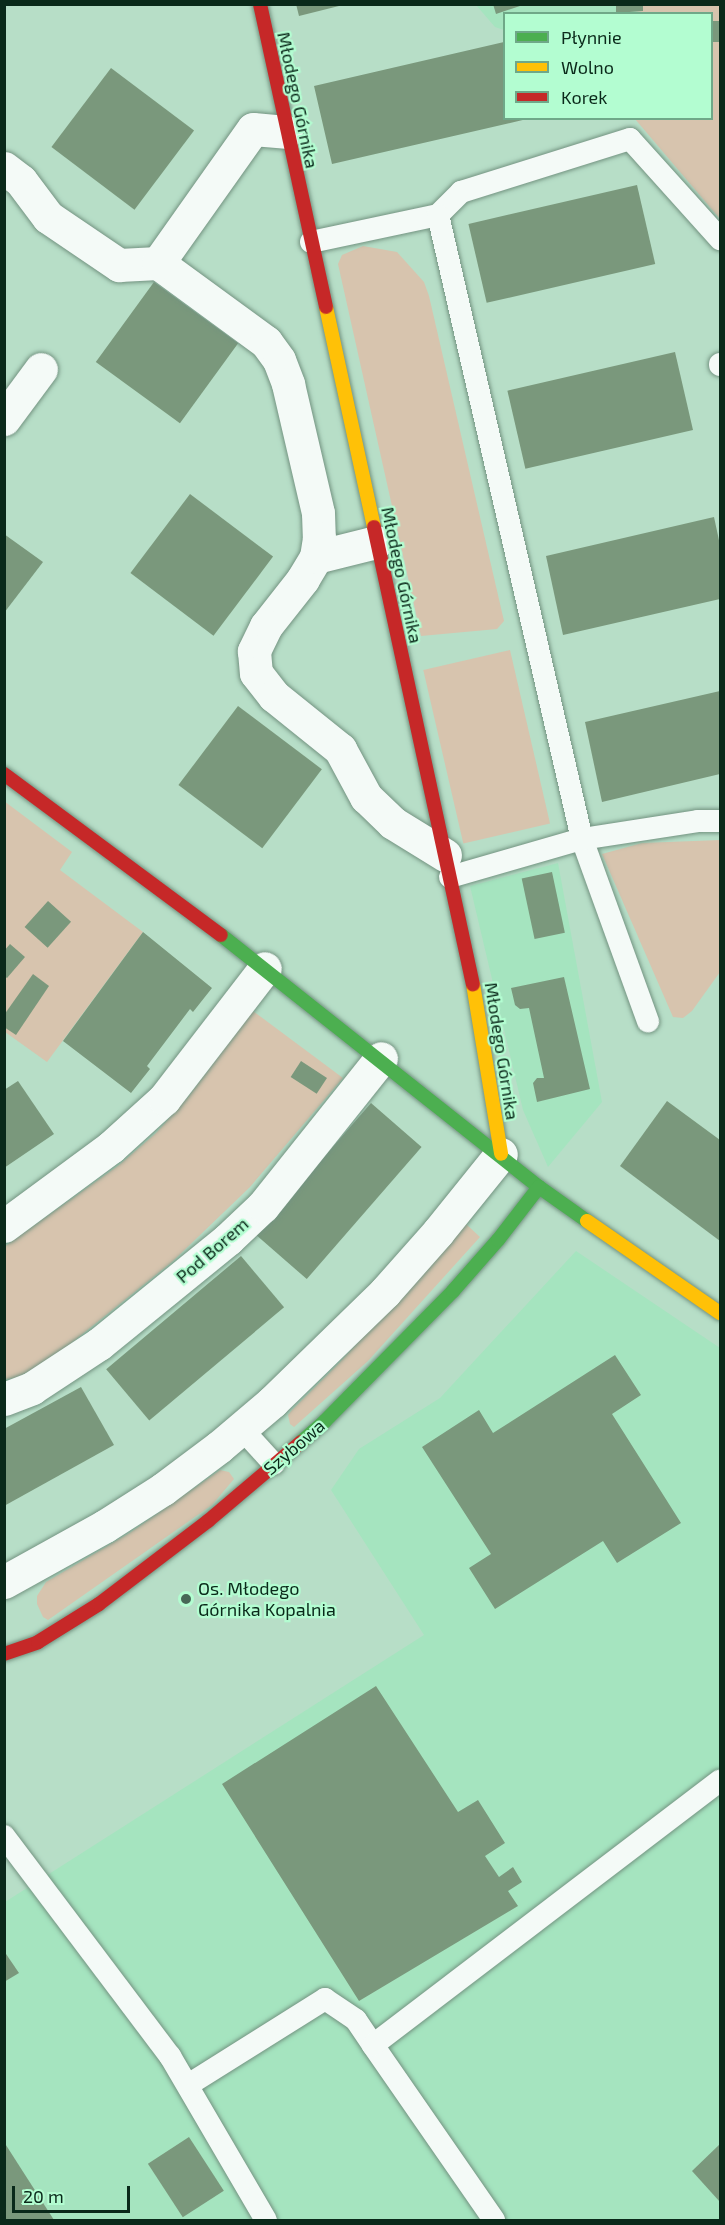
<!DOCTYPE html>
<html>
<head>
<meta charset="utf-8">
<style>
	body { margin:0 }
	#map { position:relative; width:725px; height:2225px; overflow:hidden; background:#b7dec7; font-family:"Exo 2",sans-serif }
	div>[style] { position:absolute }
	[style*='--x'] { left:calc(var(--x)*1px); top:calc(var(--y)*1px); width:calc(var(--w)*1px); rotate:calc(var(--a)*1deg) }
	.built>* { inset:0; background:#a5e4bf }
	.green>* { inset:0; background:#d7c4ae; transform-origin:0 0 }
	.building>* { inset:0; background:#7a987c; transform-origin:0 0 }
	.roads { filter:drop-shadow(0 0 2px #739381) drop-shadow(0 0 2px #739381) }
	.lane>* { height:22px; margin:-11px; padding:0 11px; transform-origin:11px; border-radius:11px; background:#f4faf7 }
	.street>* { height:33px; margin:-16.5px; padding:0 16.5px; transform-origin:16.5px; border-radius:16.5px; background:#f4faf7 }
	.fast>* { height:14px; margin:-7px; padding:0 7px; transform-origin:7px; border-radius:7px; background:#4caf50 }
	.slow>* { height:14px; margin:-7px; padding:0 7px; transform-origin:7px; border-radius:7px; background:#ffc107 }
	.jam>* { height:14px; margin:-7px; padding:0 7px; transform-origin:7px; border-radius:7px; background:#c62828 }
	.dots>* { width:16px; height:16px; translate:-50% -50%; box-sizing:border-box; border:3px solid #b3fdd1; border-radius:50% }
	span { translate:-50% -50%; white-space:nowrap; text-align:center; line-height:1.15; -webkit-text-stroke:4.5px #b3fdd1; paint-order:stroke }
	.street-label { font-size:18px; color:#0a291a }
	.poi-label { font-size:18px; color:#0a291a }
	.left { translate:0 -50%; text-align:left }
	.frame { position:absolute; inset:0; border:6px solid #0a291a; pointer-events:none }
	.legend { position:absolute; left:503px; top:12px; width:210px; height:108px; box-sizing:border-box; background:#b3fdd1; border:2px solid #6fa888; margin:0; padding:8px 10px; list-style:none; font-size:18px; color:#0a291a }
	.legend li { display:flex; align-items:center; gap:12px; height:30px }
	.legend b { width:30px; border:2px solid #6fa888 }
	.scale { position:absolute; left:12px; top:2186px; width:118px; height:27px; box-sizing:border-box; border:3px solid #0a291a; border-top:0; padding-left:8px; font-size:18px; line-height:21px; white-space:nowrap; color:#0a291a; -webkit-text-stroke:4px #b3fdd1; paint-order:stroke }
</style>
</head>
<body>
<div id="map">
	<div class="built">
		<i style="clip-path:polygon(643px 4px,643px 11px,616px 14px,504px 14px,504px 30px,495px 27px,476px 5px)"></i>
		<i style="clip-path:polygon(558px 863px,602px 1102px,548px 1167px,523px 1110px,470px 886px)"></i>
		<i style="clip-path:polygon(576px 1251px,720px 1348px,720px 2220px,5px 2220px,5px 1902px,424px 1635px,331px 1490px,359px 1449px,440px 1398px)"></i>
	</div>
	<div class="green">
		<i style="clip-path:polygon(643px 5px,720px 5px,720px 219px,635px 119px,712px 118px,712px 14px,616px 14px,643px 11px)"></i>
		<i style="clip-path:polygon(363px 246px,397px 252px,424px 282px,429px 296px,504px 621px,497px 629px,421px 636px,338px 264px,342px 255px)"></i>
		<i style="left:510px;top:650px;width:178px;height:89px;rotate:77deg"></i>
		<i style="clip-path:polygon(4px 801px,72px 852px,60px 870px,143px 932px,47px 1062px,5px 1032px)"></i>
		<i style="clip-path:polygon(720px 840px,720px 972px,692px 1011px,683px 1018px,673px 1017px,602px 854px,642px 843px)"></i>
		<i style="clip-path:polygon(253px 1011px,343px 1078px,250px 1187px,172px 1262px,49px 1361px,16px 1378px,5px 1379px,4px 1247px,119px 1165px,156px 1133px,188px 1097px)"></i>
		<i style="clip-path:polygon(466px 1224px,480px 1237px,368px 1361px,294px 1427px,290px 1424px,288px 1415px,292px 1410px,340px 1362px)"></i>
		<i style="clip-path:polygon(220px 1470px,229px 1472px,234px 1479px,212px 1505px,48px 1620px,43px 1617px,37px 1604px,37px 1596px,46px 1582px,131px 1532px)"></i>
	</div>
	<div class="building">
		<i style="clip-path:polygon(296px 4px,343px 4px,343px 5px,299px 16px)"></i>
		<i style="clip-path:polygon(493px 4px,523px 4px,523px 5px,496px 14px)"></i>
		<i style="clip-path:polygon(616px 4px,643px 4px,643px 11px,616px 13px)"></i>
		<i style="left:712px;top:21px;width:8px;height:21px"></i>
		<i style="clip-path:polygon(504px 42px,504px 118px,527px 119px,332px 164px,314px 86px)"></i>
		<i style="left:111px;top:68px;width:104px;height:99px;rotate:37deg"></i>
		<i style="left:637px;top:185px;width:81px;height:173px;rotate:77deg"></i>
		<i style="left:154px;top:282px;width:104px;height:99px;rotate:36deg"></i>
		<i style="left:675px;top:352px;width:80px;height:172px;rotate:77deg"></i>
		<i style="left:190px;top:494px;width:104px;height:99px;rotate:37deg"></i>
		<i style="clip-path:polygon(714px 517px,720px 545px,720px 599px,563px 635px,546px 556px)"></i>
		<i style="clip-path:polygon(4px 534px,43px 562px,4px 613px)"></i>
		<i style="clip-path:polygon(720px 691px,720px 774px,602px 802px,585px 722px)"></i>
		<i style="left:238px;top:706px;width:105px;height:99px;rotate:37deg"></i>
		<i style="left:552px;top:872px;width:62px;height:31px;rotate:78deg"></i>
		<i style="left:48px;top:901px;width:31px;height:35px;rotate:42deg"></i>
		<i style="clip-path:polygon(143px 932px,212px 988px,193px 1012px,190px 1009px,147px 1066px,150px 1069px,131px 1093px,63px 1041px)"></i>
		<i style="clip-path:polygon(10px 944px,25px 957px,7px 978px,4px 976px,4px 951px)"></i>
		<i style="clip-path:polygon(33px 974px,49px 986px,16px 1035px,4px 1027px,4px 1015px)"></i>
		<i style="clip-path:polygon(564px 977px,590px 1089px,537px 1102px,533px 1083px,537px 1078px,544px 1078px,529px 1008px,520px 1009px,515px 1005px,511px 988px)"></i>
		<i style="left:301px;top:1061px;width:31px;height:19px;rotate:33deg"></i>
		<i style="clip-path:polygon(18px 1081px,54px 1134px,4px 1168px,4px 1090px)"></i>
		<i style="clip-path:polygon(667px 1101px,720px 1140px,720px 1241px,620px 1166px)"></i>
		<i style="left:371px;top:1103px;width:67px;height:175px;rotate:41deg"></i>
		<i style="left:241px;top:1256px;width:67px;height:176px;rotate:50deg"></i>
		<i style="clip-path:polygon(615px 1355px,641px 1395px,612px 1414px,681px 1523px,617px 1563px,603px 1541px,495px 1609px,469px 1568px,491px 1554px,422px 1447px,479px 1410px,493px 1433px)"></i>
		<i style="clip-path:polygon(81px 1387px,114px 1445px,4px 1506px,4px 1429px)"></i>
		<i style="clip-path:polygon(376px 1686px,458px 1812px,478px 1800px,505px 1843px,485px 1856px,499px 1877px,513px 1867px,522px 1882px,508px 1891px,518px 1906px,359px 2001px,222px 1784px)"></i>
		<i style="clip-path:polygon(4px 1951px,19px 1973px,4px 1982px)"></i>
		<i style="left:189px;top:2137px;width:64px;height:49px;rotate:57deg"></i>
		<i style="clip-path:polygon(4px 2142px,54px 2220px,4px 2220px)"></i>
		<i style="clip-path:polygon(720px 2144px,720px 2202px,692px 2171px)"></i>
	</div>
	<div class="roads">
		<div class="lane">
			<i style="--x:438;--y:215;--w:33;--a:-45"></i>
			<i style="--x:461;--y:192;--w:177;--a:-17.4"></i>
			<i style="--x:630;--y:139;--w:135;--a:48"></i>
			<i style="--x:311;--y:242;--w:130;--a:-12"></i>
			<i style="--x:438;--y:215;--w:640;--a:77.01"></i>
			<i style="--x:582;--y:839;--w:194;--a:70.1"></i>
			<i style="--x:720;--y:364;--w:1;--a:90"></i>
			<i style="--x:450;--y:877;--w:137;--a:-16.1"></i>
			<i style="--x:582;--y:839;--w:117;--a:-8.8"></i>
			<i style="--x:698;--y:821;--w:22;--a:0"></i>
			<i style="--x:242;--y:1429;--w:47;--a:47.6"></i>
			<i style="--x:4;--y:1836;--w:276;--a:53"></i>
			<i style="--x:170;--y:2056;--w:190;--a:59.7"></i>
			<i style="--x:188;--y:2085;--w:162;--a:-32.1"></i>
			<i style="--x:325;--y:1999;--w:37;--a:34"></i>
			<i style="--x:356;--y:2020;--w:30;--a:56"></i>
			<i style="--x:494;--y:2220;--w:213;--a:-124.7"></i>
			<i style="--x:373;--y:2045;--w:436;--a:-37.3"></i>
		</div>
		<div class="street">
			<i style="--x:4;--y:168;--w:21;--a:37"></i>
			<i style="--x:21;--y:181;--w:45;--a:53.1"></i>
			<i style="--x:48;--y:217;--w:86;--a:34.1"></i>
			<i style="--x:119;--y:265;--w:39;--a:-3"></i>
			<i style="--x:158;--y:263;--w:134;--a:36.2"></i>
			<i style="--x:266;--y:342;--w:22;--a:54"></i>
			<i style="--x:279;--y:360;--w:26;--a:69"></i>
			<i style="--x:288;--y:384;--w:132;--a:76.9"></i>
			<i style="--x:318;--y:513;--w:25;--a:88"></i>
			<i style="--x:319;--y:538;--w:19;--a:99"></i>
			<i style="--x:316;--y:557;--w:26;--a:121"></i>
			<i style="--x:303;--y:579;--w:60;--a:128.2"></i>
			<i style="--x:266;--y:626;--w:28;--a:116"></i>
			<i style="--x:254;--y:651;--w:22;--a:85"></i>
			<i style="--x:256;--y:673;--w:29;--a:52"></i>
			<i style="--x:274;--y:696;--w:85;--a:38.8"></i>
			<i style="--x:340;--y:749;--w:55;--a:61.6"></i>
			<i style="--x:366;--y:797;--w:37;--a:44"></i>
			<i style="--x:393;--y:823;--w:61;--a:31.6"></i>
			<i style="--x:158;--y:263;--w:164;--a:-54.7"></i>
			<i style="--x:253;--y:129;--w:33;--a:5"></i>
			<i style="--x:4;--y:419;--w:62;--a:-53.5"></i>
			<i style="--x:316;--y:557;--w:62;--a:-14"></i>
			<i style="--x:4;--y:1226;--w:133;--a:-36.4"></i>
			<i style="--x:111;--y:1147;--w:72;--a:-42.2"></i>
			<i style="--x:164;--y:1099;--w:165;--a:-52.4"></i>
			<i style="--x:4;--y:1399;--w:30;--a:-21"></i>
			<i style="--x:32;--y:1388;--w:80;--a:-33.3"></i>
			<i style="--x:99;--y:1344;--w:166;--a:-39.1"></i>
			<i style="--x:228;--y:1239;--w:48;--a:-43.3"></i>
			<i style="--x:263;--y:1206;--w:189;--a:-51.4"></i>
			<i style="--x:4;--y:1582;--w:115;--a:-29"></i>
			<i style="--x:105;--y:1526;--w:69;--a:-32.5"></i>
			<i style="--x:163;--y:1489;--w:70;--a:-36.9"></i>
			<i style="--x:219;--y:1447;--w:70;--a:-40.3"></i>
			<i style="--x:272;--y:1402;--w:158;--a:-44.2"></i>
			<i style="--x:385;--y:1292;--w:80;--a:-48.5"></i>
			<i style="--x:438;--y:1232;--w:100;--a:-51.1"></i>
		</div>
		<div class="fast">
			<i style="--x:221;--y:935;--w:406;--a:38.4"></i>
			<i style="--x:539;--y:1187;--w:59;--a:35.3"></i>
			<i style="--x:301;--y:1442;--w:32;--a:-41"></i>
			<i style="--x:325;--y:1421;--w:182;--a:-45.4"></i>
			<i style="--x:453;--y:1291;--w:68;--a:-48.6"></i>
			<i style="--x:498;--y:1240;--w:67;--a:-52.3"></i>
		</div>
		<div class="slow">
			<i style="--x:326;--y:307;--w:225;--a:77.7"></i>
			<i style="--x:473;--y:984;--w:172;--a:80.6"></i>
			<i style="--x:587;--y:1221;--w:162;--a:34.7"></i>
		</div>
		<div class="jam">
			<i style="--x:260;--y:4;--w:310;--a:77.7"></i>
			<i style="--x:374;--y:527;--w:468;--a:77.8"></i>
			<i style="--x:4;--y:774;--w:270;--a:36.6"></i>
			<i style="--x:4;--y:1654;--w:36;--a:-19"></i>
			<i style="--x:38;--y:1642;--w:72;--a:-31.9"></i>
			<i style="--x:99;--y:1604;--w:137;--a:-37.3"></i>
			<i style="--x:208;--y:1521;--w:122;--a:-40.3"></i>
		</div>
	</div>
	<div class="dots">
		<i style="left:186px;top:1599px;background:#476857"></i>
	</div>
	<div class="street-label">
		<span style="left:298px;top:100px;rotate:78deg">Młodego Górnika</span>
		<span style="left:402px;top:575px;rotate:78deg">Młodego Górnika</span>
		<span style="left:502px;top:1051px;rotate:81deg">Młodego Górnika</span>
		<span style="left:212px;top:1250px;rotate:-41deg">Pod Borem</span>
		<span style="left:294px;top:1447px;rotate:-41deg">Szybowa</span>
	</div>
	<div class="poi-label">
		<span class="left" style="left:198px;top:1599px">Os. Młodego<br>Górnika Kopalnia</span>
	</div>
	<div class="frame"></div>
	<ul class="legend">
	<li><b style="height:8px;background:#4caf50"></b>Płynnie</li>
	<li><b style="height:8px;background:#ffc107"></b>Wolno</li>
	<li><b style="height:8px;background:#c62828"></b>Korek</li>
	</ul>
	<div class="scale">20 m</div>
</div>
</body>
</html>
